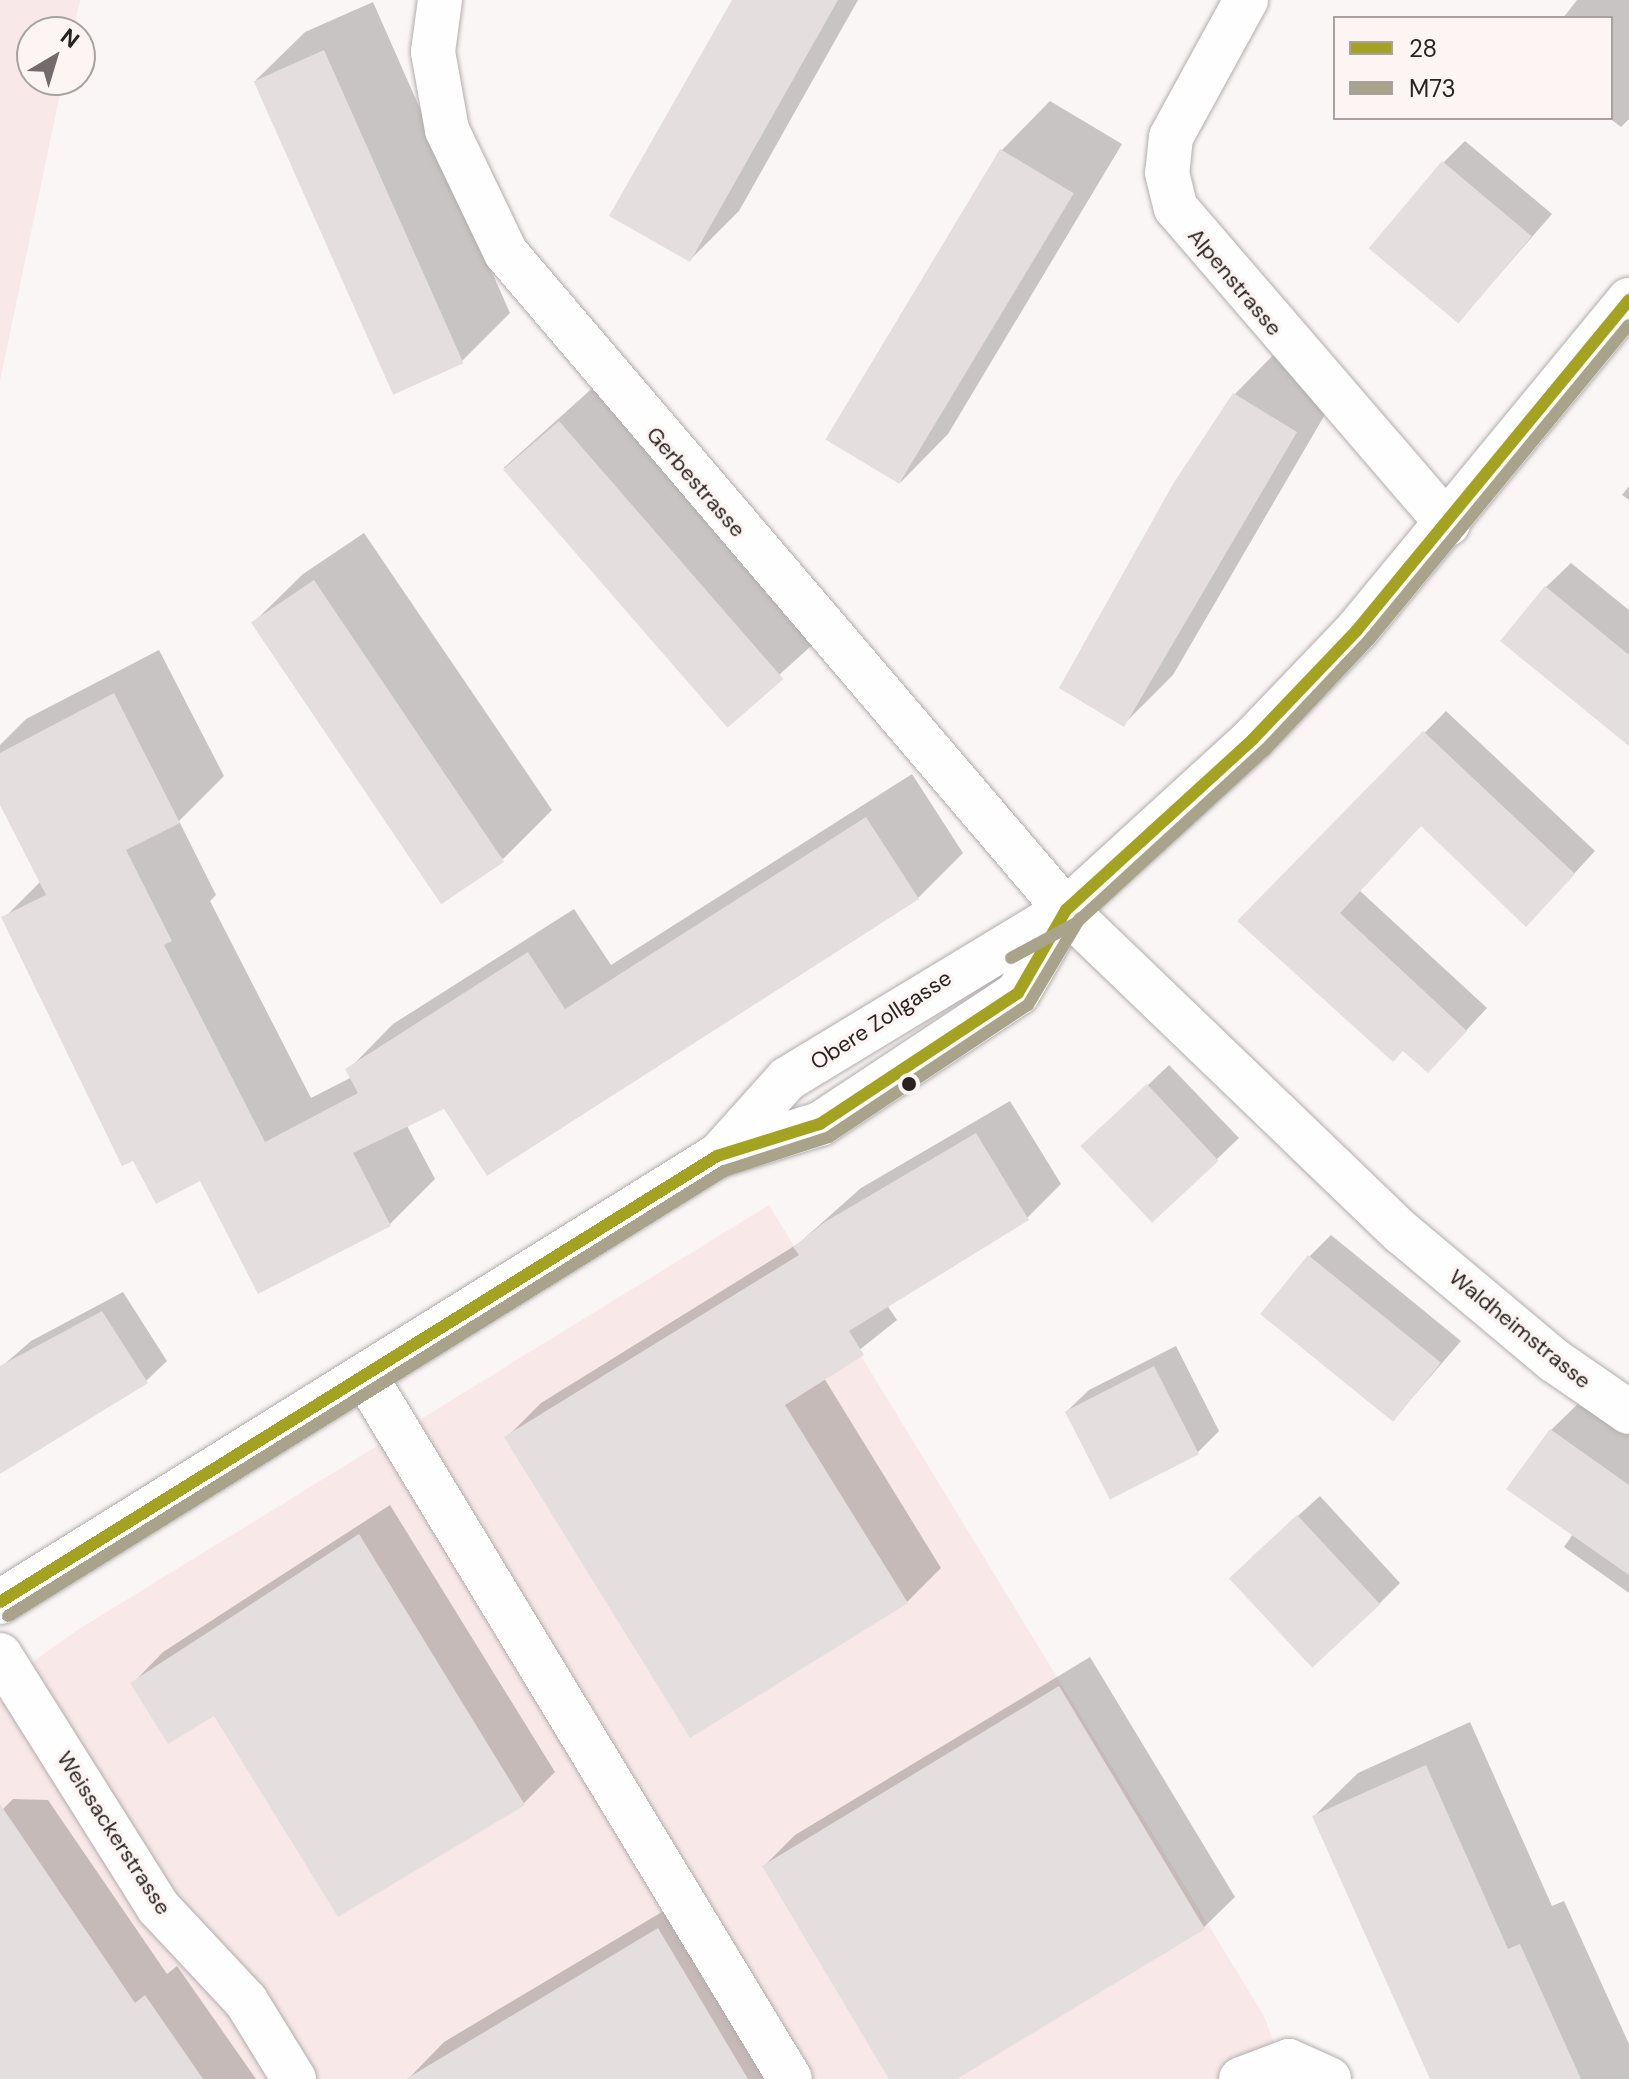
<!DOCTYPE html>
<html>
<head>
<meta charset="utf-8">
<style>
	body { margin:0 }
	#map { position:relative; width:1629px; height:2079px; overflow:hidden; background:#fbf6f6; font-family:"DM Sans",sans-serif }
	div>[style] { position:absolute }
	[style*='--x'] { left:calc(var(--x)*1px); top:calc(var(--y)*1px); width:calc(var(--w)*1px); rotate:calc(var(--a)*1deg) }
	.built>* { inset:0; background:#f8e9e8 }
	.shadow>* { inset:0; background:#0003; transform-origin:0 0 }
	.building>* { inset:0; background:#e4dedf; transform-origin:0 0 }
	.roads { filter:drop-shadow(0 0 2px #b2adac) drop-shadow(0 0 2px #b2adac) }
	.minor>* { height:44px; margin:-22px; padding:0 22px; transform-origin:22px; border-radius:22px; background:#fefefe }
	.tertiary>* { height:44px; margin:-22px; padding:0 22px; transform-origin:22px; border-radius:22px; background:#fefefe }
	.bus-1>* { height:12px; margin:-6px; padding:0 6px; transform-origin:6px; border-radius:6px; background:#a4a221 }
	.bus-2>* { height:12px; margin:-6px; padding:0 6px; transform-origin:6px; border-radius:6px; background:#a9a38b }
	.dots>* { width:22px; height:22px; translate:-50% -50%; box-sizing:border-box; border:4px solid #fdf5f4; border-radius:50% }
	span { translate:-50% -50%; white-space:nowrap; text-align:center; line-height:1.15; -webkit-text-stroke:7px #fdf5f4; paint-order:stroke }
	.street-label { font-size:22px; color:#292221 }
	.legend { position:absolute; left:1333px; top:16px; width:280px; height:104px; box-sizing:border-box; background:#fdf5f4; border:2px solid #a8a1a0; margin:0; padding:10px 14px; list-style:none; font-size:24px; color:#292221 }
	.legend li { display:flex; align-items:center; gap:16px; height:40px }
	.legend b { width:40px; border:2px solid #a8a1a0 }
	.north { position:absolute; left:16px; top:16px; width:80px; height:80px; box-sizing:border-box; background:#fdf5f4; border:2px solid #a8a1a0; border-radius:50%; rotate:38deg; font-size:22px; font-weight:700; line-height:32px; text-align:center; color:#292221 }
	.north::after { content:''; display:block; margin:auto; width:28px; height:36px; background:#726c6c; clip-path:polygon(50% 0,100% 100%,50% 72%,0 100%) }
</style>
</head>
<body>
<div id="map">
	<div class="built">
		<i style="clip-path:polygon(0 0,80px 0,73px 32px,32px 32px,32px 80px,63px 80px,0 381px)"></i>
		<i style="clip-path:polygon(769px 1205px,1264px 2016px,1287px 2079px,0 2079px,0 1686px,74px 1632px)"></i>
	</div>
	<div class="shadow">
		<i style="clip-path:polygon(734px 0,858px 0,739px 211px,690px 260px)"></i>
		<i style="clip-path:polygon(1577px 0,1629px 0,1629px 119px,1621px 127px,1609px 118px,1611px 18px,1563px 18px)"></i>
		<i style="clip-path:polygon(373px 2px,510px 313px,461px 362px,256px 80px,305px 32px)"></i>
		<i style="clip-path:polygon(1050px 101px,1122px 144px,948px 434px,900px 483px,1002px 150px)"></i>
		<i style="clip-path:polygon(1465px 141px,1552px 214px,1459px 321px,1443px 163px)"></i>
		<i style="clip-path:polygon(1283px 345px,1344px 382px,1173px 675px,1124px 724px,1235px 394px)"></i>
		<i style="left:608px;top:374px;width:338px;height:140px;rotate:48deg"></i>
		<i style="clip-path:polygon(1629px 486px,1629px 500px,1622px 495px)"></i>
		<i style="clip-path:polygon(364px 533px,552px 810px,503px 859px,254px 622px,303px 574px)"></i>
		<i style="clip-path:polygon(1571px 563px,1629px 610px,1629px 744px,1546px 587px)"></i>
		<i style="clip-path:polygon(159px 650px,224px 776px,179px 821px,216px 895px,210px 901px,311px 1098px,352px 1077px,348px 1070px,393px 1024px,574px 909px,611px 965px,912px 774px,963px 853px,918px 898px,406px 1124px,435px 1179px,390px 1224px,201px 1178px,4px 918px,41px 881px,0 801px,0 745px,26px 719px)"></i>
		<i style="clip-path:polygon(1446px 711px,1595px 851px,1547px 903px,1421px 824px,1359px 890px,1487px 1008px,1449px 1049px,1403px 1049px,1240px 921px)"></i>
		<i style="clip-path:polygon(1169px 1065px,1239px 1138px,1153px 1220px,1105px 1126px)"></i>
		<i style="clip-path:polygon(1010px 1101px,1061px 1184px,1027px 1218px,887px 1305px,897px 1320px,824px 1378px,941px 1568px,907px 1602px,507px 1437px,541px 1403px,799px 1243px,861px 1188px)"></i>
		<i style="clip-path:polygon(1331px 1235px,1461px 1341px,1393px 1420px,1309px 1257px)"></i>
		<i style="clip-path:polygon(123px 1292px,167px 1361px,146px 1381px,0 1472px,0 1368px,31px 1341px)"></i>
		<i style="clip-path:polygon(1176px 1346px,1219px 1431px,1198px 1452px,1067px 1411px,1089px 1390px)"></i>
		<i style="clip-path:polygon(1586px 1396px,1629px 1427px,1629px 1593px,1564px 1547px,1573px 1534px,1551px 1430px)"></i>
		<i style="clip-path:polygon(1320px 1496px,1400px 1583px,1379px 1604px,1252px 1557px)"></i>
		<i style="clip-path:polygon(390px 1505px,555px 1772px,524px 1803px,339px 1914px,215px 1714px,133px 1683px,163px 1652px)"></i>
		<i style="clip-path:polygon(1090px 1657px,1235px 1897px,1204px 1927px,953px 2079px,891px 2079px,764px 1866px,795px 1835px)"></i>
		<i style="clip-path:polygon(1470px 1722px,1552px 1906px,1564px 1901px,1629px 2044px,1629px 2079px,1433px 2079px,1314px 1816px,1358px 1773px)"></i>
		<i style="clip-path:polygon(13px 1799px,48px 1800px,167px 1974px,177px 1966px,256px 2079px,0 2079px,0 1812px)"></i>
		<i style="clip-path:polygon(697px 1891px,809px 2079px,408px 2079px,444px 2042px)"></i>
	</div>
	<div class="building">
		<i style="clip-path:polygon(732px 0,838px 0,690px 262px,609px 216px)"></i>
		<i style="left:324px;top:50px;width:343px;height:77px;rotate:66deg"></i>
		<i style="left:1000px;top:149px;width:86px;height:339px;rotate:31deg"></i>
		<i style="left:1442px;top:161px;width:117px;height:114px;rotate:40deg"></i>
		<i style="clip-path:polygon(1233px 393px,1297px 432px,1124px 727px,1059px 688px,1173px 484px)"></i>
		<i style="left:559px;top:421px;width:342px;height:74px;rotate:49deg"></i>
		<i style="left:314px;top:580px;width:340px;height:76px;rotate:56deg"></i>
		<i style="clip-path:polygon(1545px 586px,1629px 655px,1629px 746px,1500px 641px)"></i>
		<i style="clip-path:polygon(114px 693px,180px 823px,126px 850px,172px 941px,164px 945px,265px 1142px,358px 1093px,345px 1069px,528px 952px,565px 1009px,866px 817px,919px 899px,487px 1176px,444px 1109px,353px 1153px,391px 1226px,258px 1294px,200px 1181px,156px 1204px,133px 1161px,122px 1166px,1px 917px,46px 895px,0 805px,0 753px)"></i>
		<i style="clip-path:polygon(1423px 731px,1575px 874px,1526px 927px,1421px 826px,1340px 913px,1467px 1031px,1428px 1073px,1403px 1051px,1393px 1062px,1237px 921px)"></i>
		<i style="left:1147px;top:1084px;width:105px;height:91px;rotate:47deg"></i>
		<i style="clip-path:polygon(976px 1133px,1029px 1220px,849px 1331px,864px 1355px,785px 1405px,908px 1603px,690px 1738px,504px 1437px,799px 1255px,793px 1247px,825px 1222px)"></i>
		<i style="left:1308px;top:1255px;width:171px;height:76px;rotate:39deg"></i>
		<i style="clip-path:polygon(102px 1311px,148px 1383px,0 1474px,0 1366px)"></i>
		<i style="left:1154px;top:1366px;width:99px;height:100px;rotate:63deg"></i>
		<i style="clip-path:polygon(1550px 1429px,1629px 1485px,1629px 1575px,1506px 1489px)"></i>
		<i style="left:1297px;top:1515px;width:122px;height:93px;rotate:47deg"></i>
		<i style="clip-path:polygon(359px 1534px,525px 1805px,338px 1917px,214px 1716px,168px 1744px,130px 1683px)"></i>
		<i style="clip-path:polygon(1059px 1686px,1205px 1929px,957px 2079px,889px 2079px,762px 1866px)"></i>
		<i style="clip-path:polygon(1426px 1765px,1508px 1949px,1520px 1944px,1581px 2079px,1430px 2079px,1312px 1816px)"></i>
		<i style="clip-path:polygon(0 1804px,135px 2003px,145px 1995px,203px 2079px,0 2079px)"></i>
		<i style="clip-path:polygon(658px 1928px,748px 2079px,406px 2079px)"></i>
	</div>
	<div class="roads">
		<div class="minor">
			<i style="--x:440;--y:0;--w:52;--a:97.7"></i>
			<i style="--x:433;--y:52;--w:79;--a:79.8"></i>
			<i style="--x:447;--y:130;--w:136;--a:64.4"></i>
			<i style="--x:506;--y:253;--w:863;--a:49.56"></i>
			<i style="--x:1246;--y:0;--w:156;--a:118.7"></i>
			<i style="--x:1171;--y:137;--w:36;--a:96"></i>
			<i style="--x:1167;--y:173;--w:36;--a:76"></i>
			<i style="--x:1176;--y:208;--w:417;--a:49.3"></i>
			<i style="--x:718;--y:1156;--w:103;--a:-48.1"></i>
			<i style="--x:787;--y:1079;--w:326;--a:-31.2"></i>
			<i style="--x:365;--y:1376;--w:821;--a:58.84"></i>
			<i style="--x:0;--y:1602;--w:844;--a:-31.88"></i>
			<i style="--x:717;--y:1156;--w:108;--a:-17.3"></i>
			<i style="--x:820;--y:1124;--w:237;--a:-33.5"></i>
			<i style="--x:1018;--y:993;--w:96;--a:-60"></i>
			<i style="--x:0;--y:1655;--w:297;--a:57.9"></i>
			<i style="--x:158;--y:1907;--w:129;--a:46.9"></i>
			<i style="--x:246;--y:2001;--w:92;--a:58.4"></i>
			<i style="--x:1241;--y:2079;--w:51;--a:-20.6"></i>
			<i style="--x:1289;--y:2061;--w:44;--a:24.2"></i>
		</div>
		<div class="tertiary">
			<i style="--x:1629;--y:300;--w:428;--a:129.5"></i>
			<i style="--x:1357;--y:630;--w:151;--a:133.7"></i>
			<i style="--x:1253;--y:739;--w:253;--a:137.6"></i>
			<i style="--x:1066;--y:910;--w:465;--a:43.9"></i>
			<i style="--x:1401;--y:1232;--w:201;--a:40"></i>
			<i style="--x:1555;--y:1361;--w:90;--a:34.6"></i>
		</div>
	</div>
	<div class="bus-1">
		<i style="--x:0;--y:1602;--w:844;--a:-31.88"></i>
		<i style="--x:717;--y:1156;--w:108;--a:-17.3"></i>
		<i style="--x:820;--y:1124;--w:237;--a:-33.5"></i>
		<i style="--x:1018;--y:993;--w:96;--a:-60"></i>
		<i style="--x:1066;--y:910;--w:253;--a:-42.4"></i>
		<i style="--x:1253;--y:739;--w:151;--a:-46.3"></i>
		<i style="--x:1357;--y:630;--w:428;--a:-50.5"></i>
	</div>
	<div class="bus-2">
		<i style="--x:1011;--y:958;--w:74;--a:-28.3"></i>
		<i style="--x:1076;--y:923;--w:256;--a:-42.5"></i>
		<i style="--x:1265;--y:750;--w:151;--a:-46.6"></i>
		<i style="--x:1369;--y:640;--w:408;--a:-50.5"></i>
		<i style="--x:8;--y:1616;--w:843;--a:-31.86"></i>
		<i style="--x:724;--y:1171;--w:110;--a:-17.9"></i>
		<i style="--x:829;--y:1137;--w:239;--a:-33.6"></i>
		<i style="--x:1028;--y:1005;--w:101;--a:-59.1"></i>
	</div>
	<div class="dots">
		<i style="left:909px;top:1084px;background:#292221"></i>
	</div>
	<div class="street-label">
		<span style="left:1235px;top:282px;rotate:50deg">Alpenstrasse</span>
		<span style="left:696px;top:482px;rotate:49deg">Gerbestrasse</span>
		<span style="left:881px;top:1020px;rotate:-33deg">Obere Zollgasse</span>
		<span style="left:1520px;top:1329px;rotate:39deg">Waldheimstrasse</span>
		<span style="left:114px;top:1833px;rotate:57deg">Weissackerstrasse</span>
	</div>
	<ul class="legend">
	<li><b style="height:10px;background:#a4a221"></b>28</li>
	<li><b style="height:10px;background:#a9a38b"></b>M73</li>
	</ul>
	<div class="north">N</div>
</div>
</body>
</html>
